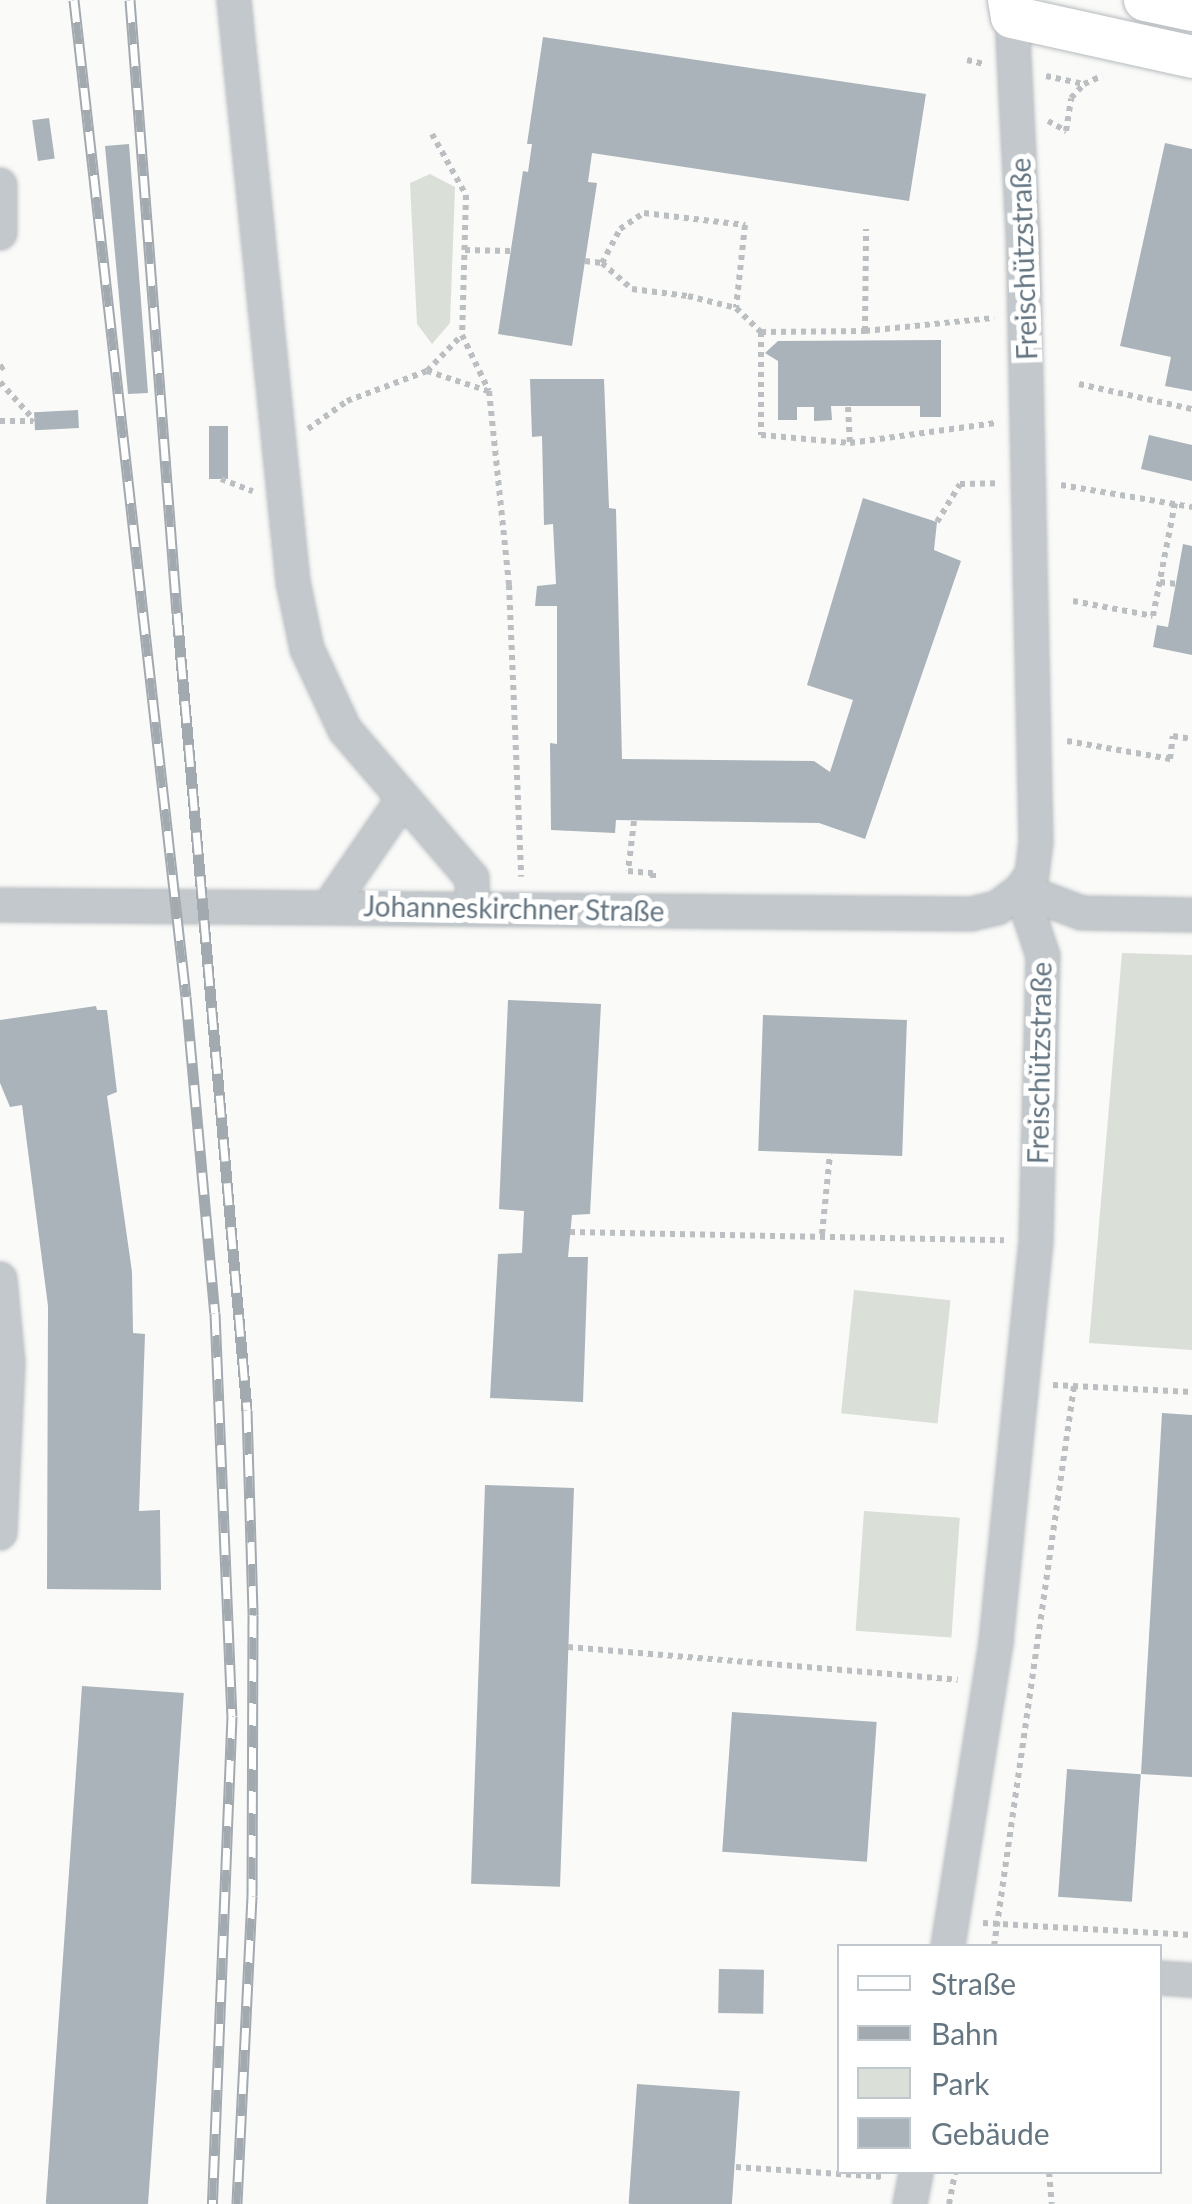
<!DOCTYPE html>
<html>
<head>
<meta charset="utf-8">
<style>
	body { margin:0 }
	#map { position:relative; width:1192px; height:2204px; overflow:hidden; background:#fafaf8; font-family:Lato,sans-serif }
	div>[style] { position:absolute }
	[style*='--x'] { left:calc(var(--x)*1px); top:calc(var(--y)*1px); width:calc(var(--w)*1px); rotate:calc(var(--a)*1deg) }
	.green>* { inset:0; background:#dadfd7; transform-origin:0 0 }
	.building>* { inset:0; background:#aab3b9; transform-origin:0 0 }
	.path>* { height:6px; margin-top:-3px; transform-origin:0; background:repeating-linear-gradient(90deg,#bbbfc2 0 5px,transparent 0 10px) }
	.roads { filter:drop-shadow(0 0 2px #b5babe) drop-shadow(0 0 2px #b5babe) }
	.minor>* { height:32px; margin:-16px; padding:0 16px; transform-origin:16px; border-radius:16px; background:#c3c8cc }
	.major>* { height:42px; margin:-21px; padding:0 21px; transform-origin:21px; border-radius:21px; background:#fff }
	.rail>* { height:11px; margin-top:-5.5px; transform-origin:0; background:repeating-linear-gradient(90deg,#fff 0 22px,#a2aab0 0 44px); box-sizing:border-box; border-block:2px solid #a2aab0 }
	span { translate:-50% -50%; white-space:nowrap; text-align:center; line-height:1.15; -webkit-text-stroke:10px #fff; paint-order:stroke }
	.street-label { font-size:28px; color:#657683 }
	.legend { position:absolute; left:837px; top:1944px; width:325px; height:230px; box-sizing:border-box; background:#fff; border:2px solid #c1c8cd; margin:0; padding:12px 18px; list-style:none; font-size:30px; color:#657683 }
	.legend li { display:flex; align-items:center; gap:20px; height:50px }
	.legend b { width:50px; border:2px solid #c1c8cd }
</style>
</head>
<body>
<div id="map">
	<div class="green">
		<i style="clip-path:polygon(430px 174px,455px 187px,450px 323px,432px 344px,417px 324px,410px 183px)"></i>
		<i style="clip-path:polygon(1122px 953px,1192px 955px,1192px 1350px,1089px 1343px)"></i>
		<i style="left:854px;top:1290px;width:97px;height:124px;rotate:6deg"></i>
		<i style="left:864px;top:1511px;width:96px;height:120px;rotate:4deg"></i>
	</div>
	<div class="building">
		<i style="clip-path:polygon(543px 37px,926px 94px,909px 201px,592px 153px,588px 182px,597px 183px,572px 346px,498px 334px,523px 171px,528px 172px,532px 144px,527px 144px)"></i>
		<i style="left:49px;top:118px;width:41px;height:17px;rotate:82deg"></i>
		<i style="clip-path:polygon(1165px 143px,1192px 149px,1192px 391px,1165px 386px,1171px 357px,1120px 346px)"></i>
		<i style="clip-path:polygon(129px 144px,148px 393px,128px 394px,105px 146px)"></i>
		<i style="clip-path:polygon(941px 340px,941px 417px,920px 417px,920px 406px,831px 406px,832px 420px,814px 421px,814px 407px,797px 407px,797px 420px,778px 420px,778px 361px,765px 353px,778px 341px)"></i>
		<i style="clip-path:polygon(530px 379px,604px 379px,609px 508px,616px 509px,622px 759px,814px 761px,830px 772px,853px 700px,807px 685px,863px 498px,937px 522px,934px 550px,961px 561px,865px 839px,819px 823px,616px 820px,615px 833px,551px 830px,550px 743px,557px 744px,557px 606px,535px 606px,537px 586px,556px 584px,553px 524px,544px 525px,542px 436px,532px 437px)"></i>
		<i style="left:78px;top:410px;width:18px;height:44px;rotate:87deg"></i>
		<i style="left:209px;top:426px;width:19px;height:53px"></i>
		<i style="clip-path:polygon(1149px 435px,1192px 445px,1192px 481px,1141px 469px)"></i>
		<i style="clip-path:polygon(1183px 544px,1192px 546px,1192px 655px,1153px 647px,1157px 625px,1168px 627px)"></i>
		<i style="clip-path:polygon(508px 1000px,601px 1004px,590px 1214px,572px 1215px,568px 1257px,588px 1257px,583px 1402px,490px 1398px,498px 1254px,522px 1253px,524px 1211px,499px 1209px)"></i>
		<i style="clip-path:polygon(96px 1006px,97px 1010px,107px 1010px,117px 1092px,107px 1096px,132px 1272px,133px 1333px,145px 1334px,139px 1511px,160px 1510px,161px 1590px,47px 1589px,48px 1306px,22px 1105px,10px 1107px,0 1083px,0 1020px)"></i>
		<i style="left:763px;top:1015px;width:144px;height:136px;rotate:2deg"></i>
		<i style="clip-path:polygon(1162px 1413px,1192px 1415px,1192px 1777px,1141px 1774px)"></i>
		<i style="left:485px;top:1485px;width:89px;height:399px;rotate:2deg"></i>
		<i style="left:82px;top:1686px;width:102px;height:519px;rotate:4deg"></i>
		<i style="left:732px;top:1712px;width:145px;height:140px;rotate:4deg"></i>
		<i style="left:1067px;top:1769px;width:74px;height:128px;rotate:4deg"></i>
		<i style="left:719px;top:1969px;width:45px;height:44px;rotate:1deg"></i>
		<i style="left:637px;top:2084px;width:103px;height:120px;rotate:4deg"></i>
	</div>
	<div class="path">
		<i style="--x:967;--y:60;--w:18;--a:13"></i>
		<i style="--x:1046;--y:76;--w:38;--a:12"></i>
		<i style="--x:1048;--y:121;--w:21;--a:29"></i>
		<i style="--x:1066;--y:131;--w:33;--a:-81"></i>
		<i style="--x:1071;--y:98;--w:19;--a:-47"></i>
		<i style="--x:1084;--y:84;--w:20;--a:-24"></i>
		<i style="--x:432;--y:134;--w:70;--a:60.9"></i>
		<i style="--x:466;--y:195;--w:140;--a:91.6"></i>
		<i style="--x:462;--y:335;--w:62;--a:64.3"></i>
		<i style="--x:489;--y:391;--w:195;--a:84.1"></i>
		<i style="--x:509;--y:585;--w:292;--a:87.6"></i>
		<i style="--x:465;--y:250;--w:46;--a:1.2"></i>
		<i style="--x:585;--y:261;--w:17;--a:7"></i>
		<i style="--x:602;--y:263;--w:40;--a:41"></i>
		<i style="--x:632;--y:289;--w:56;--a:7.1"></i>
		<i style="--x:688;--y:296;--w:49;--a:14"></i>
		<i style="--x:736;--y:308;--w:35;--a:44"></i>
		<i style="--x:761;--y:332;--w:104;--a:-0.6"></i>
		<i style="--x:865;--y:331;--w:130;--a:-5.8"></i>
		<i style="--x:602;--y:263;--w:38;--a:-62"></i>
		<i style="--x:620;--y:229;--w:29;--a:-34"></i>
		<i style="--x:644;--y:213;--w:102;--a:6.8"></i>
		<i style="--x:745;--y:225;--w:83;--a:96.2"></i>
		<i style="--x:865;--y:331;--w:102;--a:-89.4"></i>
		<i style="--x:761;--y:332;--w:103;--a:90"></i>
		<i style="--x:761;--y:435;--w:89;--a:5.1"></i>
		<i style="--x:0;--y:369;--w:8;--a:-40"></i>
		<i style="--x:427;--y:371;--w:64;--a:18.2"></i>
		<i style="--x:0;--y:382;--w:52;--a:48.1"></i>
		<i style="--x:1079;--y:384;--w:116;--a:12.5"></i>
		<i style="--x:848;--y:407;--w:36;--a:87"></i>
		<i style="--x:850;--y:443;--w:147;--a:-7.8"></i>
		<i style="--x:0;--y:421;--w:33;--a:0"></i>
		<i style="--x:308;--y:429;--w:48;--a:-35.7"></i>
		<i style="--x:347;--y:401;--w:85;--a:-20.6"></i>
		<i style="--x:427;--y:371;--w:50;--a:-45.8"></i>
		<i style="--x:221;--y:479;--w:34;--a:21"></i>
		<i style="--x:1061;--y:485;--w:133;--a:9.5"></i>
		<i style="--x:937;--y:522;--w:44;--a:-58.8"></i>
		<i style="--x:960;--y:484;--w:39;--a:-1"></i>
		<i style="--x:1160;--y:582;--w:17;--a:7"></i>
		<i style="--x:1073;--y:601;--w:81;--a:10.6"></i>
		<i style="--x:1153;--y:616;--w:115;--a:-79"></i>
		<i style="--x:1067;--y:741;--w:105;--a:9.9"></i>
		<i style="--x:1170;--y:759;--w:23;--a:-83"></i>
		<i style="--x:1173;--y:736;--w:19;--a:9"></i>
		<i style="--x:634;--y:821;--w:50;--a:96.8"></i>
		<i style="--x:628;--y:871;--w:25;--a:5"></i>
		<i style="--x:653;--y:873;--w:6;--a:90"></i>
		<i style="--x:570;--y:1232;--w:434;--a:1.1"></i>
		<i style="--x:822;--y:1234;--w:80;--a:-84.3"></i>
		<i style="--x:1053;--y:1385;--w:139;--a:2.9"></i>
		<i style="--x:568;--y:1647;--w:391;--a:4.8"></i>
		<i style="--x:983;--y:1923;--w:209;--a:3.3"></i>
		<i style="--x:994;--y:1946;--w:566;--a:-81.87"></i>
		<i style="--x:736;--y:2167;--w:148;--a:3.9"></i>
		<i style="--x:1049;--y:2172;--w:32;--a:85"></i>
		<i style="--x:949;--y:2204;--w:33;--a:-79"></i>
	</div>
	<div class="roads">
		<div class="minor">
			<i style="--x:234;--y:0;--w:585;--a:84.21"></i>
			<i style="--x:293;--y:582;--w:68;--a:78.2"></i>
			<i style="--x:307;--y:649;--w:89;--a:64.9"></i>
			<i style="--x:345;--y:730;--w:195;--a:49.4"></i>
			<i style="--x:472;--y:878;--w:29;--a:88"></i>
			<i style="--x:0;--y:185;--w:48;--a:90"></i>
			<i style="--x:1021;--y:890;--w:65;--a:20.7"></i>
			<i style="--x:1082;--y:913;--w:110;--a:1"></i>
			<i style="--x:331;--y:904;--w:127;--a:-55.6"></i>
			<i style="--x:0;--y:905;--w:971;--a:0.53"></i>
			<i style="--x:971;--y:914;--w:27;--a:-13"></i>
			<i style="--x:997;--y:908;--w:30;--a:-37"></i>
			<i style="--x:1021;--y:890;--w:19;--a:-55"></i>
			<i style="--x:1032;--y:874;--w:31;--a:-83"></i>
			<i style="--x:1036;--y:843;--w:608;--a:-91.22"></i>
			<i style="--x:1023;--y:235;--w:218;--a:-92.9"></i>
			<i style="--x:0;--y:1279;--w:84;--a:84.6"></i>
			<i style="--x:8;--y:1363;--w:170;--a:92.7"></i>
			<i style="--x:948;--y:1946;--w:308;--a:-81"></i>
			<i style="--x:996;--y:1642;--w:403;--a:-84.3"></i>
			<i style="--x:1036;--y:1241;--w:285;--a:-88.6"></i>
			<i style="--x:1043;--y:956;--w:70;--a:-108.4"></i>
			<i style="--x:1160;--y:1978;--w:32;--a:4"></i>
			<i style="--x:910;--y:2204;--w:33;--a:-79"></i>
		</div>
		<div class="major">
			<i style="--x:1009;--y:0;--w:17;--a:80"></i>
			<i style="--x:1012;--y:17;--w:184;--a:12.5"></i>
			<i style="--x:1145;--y:0;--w:48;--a:12"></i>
		</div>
	</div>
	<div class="rail">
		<i style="--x:74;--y:0;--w:1003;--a:83.59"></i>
		<i style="--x:186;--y:997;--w:317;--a:84.8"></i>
		<i style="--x:215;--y:1313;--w:403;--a:87.6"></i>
		<i style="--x:232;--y:1716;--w:488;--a:92.3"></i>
		<i style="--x:130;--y:0;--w:615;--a:85.62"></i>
		<i style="--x:177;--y:613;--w:800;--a:84.98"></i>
		<i style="--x:247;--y:1410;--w:205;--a:88.3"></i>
		<i style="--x:253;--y:1615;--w:281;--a:90.2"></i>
		<i style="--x:252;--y:1896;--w:308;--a:92.8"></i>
	</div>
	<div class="street-label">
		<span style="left:1023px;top:259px;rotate:-92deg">Freischützstraße</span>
		<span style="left:514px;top:908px;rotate:1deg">Johanneskirchner Straße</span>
		<span style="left:1039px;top:1063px;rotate:-89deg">Freischützstraße</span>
	</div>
	<ul class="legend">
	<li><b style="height:12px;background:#fff"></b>Straße</li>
	<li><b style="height:12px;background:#a2aab0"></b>Bahn</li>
	<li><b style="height:28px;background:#dadfd7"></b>Park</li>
	<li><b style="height:28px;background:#aab3b9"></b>Gebäude</li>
	</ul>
</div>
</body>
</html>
